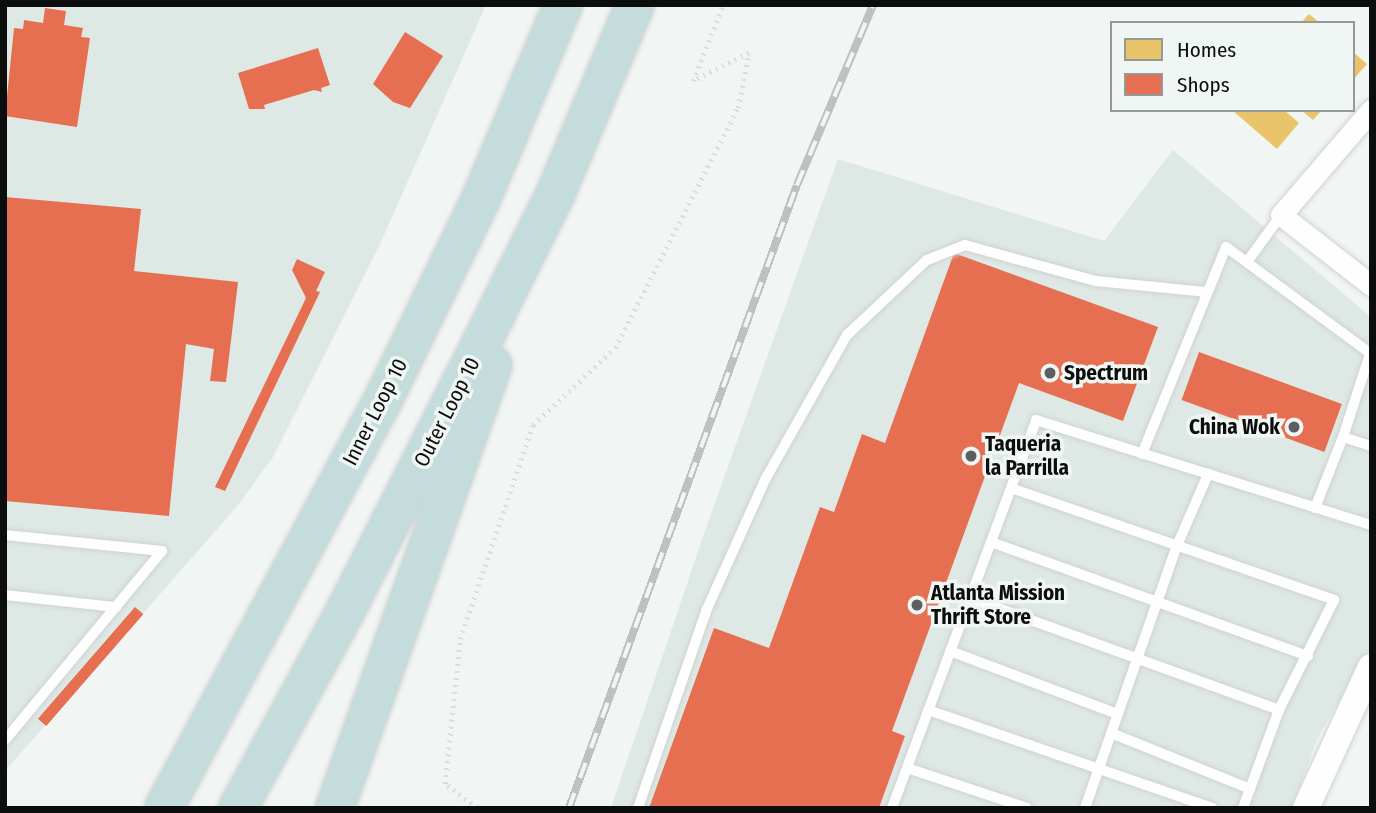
<!DOCTYPE html>
<html>
<head>
<meta charset="utf-8">
<style>
	body { margin:0 }
	#map { position:relative; width:1376px; height:813px; overflow:hidden; background:#f1f5f3; font-family:"Fira Sans Condensed",sans-serif }
	div>[style] { position:absolute }
	[style*='--x'] { left:calc(var(--x)*1px); top:calc(var(--y)*1px); width:calc(var(--w)*1px); rotate:calc(var(--a)*1deg) }
	.built>* { inset:0; background:#dee8e4 }
	.homes>* { inset:0; background:#e9c46a }
	.shops>* { inset:0; background:#e76f51; transform-origin:0 0 }
	.path>* { height:4.5px; margin-top:-2.25px; transform-origin:0; background:repeating-linear-gradient(90deg,#ddd 0 2px,transparent 0 7px) }
	.roads { filter:drop-shadow(0 0 2px #cfd2d1) drop-shadow(0 0 2px #cfd2d1) }
	.service>* { height:10px; margin:-5px; padding:0 5px; transform-origin:5px; border-radius:5px; background:#fdfefd }
	.minor>* { height:21px; margin:-10.5px; padding:0 10.5px; transform-origin:10.5px; border-radius:10.5px; background:#fdfefd }
	.tertiary>* { height:26px; margin:-13px; padding:0 13px; transform-origin:13px; border-radius:13px; background:#fdfefd }
	.motorway>* { height:38px; margin:-19px; padding:0 19px; transform-origin:19px; border-radius:19px; background:#c4dcdc }
	.rail>* { height:8px; margin-top:-4px; transform-origin:0; background:repeating-linear-gradient(90deg,#f0f6f4 0 16px,#bfc0c0 0 32px); box-sizing:border-box; border-block:2px solid #bfc0c0 }
	.dots>* { width:19px; height:19px; translate:-50% -50%; box-sizing:border-box; border:4px solid #f0f6f4; border-radius:50% }
	span { translate:-50% -50%; white-space:nowrap; text-align:center; line-height:1.15; -webkit-text-stroke:7px #f0f6f4; paint-order:stroke }
	.poi-label { font-size:21px; color:#0c0e0d; font-weight:700 }
	.left { translate:0 -50%; text-align:left }
	.right { translate:-100% -50%; text-align:right }
	.street-label { font-size:21px; color:#0c0e0d }
	.frame { position:absolute; inset:0; border:7px solid #0c0e0d; pointer-events:none }
	.legend { position:absolute; left:1110px; top:21px; width:245px; height:91px; box-sizing:border-box; background:#f0f6f4; border:2px solid #959998; margin:0; padding:9px 12px; list-style:none; font-size:21px; color:#0c0e0d }
	.legend li { display:flex; align-items:center; gap:14px; height:35px }
	.legend b { width:35px; border:2px solid #959998 }
</style>
</head>
<body>
<div id="map">
	<div class="built">
		<i style="clip-path:polygon(5px 5px,486px 5px,380px 244px,273px 457px,239px 504px,5px 771px)"></i>
		<i style="clip-path:polygon(1173px 150px,1371px 317px,1371px 647px,1317px 739px,1292px 808px,611px 808px,706px 528px,838px 159px,1104px 241px)"></i>
	</div>
	<div class="homes">
		<i style="clip-path:polygon(1309px 14px,1320px 23px,1301px 23px)"></i>
		<i style="clip-path:polygon(1353px 52px,1367px 64px,1353px 80px)"></i>
		<i style="clip-path:polygon(1232px 110px,1284px 110px,1299px 123px,1277px 149px)"></i>
		<i style="clip-path:polygon(1301px 110px,1322px 110px,1313px 120px)"></i>
	</div>
	<div class="shops">
		<i style="clip-path:polygon(45px 8px,66px 11px,64px 25px,83px 28px,81px 37px,90px 38px,77px 127px,5px 116px,14px 28px,23px 29px,24px 20px,43px 23px)"></i>
		<i style="clip-path:polygon(405px 32px,443px 56px,410px 108px,393px 102px,373px 84px)"></i>
		<i style="clip-path:polygon(318px 48px,330px 85px,321px 88px,322px 92px,314px 90px,264px 105px,265px 109px,249px 109px,238px 73px)"></i>
		<i style="clip-path:polygon(5px 197px,141px 209px,134px 271px,238px 282px,226px 382px,210px 381px,214px 349px,186px 344px,169px 516px,5px 501px)"></i>
		<i style="clip-path:polygon(954px 253px,1158px 327px,1123px 421px,1019px 383px,892px 731px,905px 736px,879px 808px,649px 808px,714px 628px,769px 648px,820px 507px,834px 512px,862px 434px,885px 443px)"></i>
		<i style="clip-path:polygon(297px 259px,325px 272px,316px 291px,320px 292px,225px 491px,215px 487px,306px 298px,292px 270px)"></i>
		<i style="left:1199px;top:352px;width:152px;height:51px;rotate:20deg"></i>
		<i style="left:135px;top:607px;width:11px;height:148px;rotate:41deg"></i>
	</div>
	<div class="path">
		<i style="--x:477;--y:808;--w:40;--a:-143"></i>
		<i style="--x:445;--y:784;--w:146;--a:-84.1"></i>
		<i style="--x:460;--y:639;--w:226;--a:-71.2"></i>
		<i style="--x:533;--y:425;--w:112;--a:-43.2"></i>
		<i style="--x:615;--y:348;--w:270;--a:-62.9"></i>
		<i style="--x:738;--y:108;--w:56;--a:-78.7"></i>
		<i style="--x:749;--y:53;--w:63;--a:153.4"></i>
		<i style="--x:693;--y:81;--w:82;--a:-68.5"></i>
	</div>
	<div class="roads">
		<div class="service">
			<i style="--x:1247;--y:262;--w:58;--a:-54.1"></i>
			<i style="--x:1343;--y:437;--w:87;--a:-72"></i>
			<i style="--x:1142;--y:454;--w:223;--a:-67.9"></i>
			<i style="--x:1226;--y:247;--w:180;--a:36.4"></i>
			<i style="--x:1011;--y:488;--w:342;--a:19.1"></i>
			<i style="--x:1334;--y:600;--w:123;--a:116.6"></i>
			<i style="--x:1279;--y:710;--w:104;--a:110.2"></i>
			<i style="--x:1315;--y:508;--w:76;--a:-68.5"></i>
			<i style="--x:1343;--y:437;--w:29;--a:18"></i>
			<i style="--x:5;--y:535;--w:158;--a:5.8"></i>
			<i style="--x:162;--y:551;--w:246;--a:129.7"></i>
			<i style="--x:991;--y:542;--w:337;--a:19.8"></i>
			<i style="--x:5;--y:595;--w:112;--a:6.2"></i>
			<i style="--x:970;--y:598;--w:329;--a:19.9"></i>
			<i style="--x:950;--y:651;--w:179;--a:20.6"></i>
			<i style="--x:928;--y:710;--w:301;--a:19"></i>
			<i style="--x:1111;--y:733;--w:150;--a:21.9"></i>
			<i style="--x:907;--y:768;--w:126;--a:18.4"></i>
			<i style="--x:638;--y:808;--w:211;--a:-70.9"></i>
			<i style="--x:707;--y:609;--w:144;--a:-65.8"></i>
			<i style="--x:766;--y:478;--w:164;--a:-60.5"></i>
			<i style="--x:847;--y:335;--w:110;--a:-43.2"></i>
			<i style="--x:927;--y:260;--w:41;--a:-21.5"></i>
			<i style="--x:965;--y:245;--w:136;--a:15.4"></i>
			<i style="--x:1096;--y:281;--w:112;--a:5.7"></i>
			<i style="--x:892;--y:808;--w:414;--a:-69.6"></i>
			<i style="--x:1036;--y:420;--w:351;--a:17.4"></i>
			<i style="--x:1085;--y:808;--w:275;--a:-70.7"></i>
			<i style="--x:1176;--y:548;--w:81;--a:-66.6"></i>
		</div>
		<div class="minor">
			<i style="--x:1371;--y:110;--w:138;--a:130.6"></i>
			<i style="--x:1281;--y:215;--w:114;--a:37.9"></i>
		</div>
		<div class="tertiary">
			<i style="--x:1306;--y:808;--w:155;--a:-65.3"></i>
		</div>
		<div class="motorway">
			<i style="--x:164;--y:808;--w:456;--a:-61.8"></i>
			<i style="--x:380;--y:406;--w:230;--a:-64"></i>
			<i style="--x:481;--y:199;--w:211;--a:-67.1"></i>
			<i style="--x:238;--y:808;--w:226;--a:-61.4"></i>
			<i style="--x:346;--y:610;--w:267;--a:-63.1"></i>
			<i style="--x:467;--y:372;--w:198;--a:-63.6"></i>
			<i style="--x:555;--y:195;--w:206;--a:-67.2"></i>
			<i style="--x:335;--y:808;--w:470;--a:-70.4"></i>
		</div>
	</div>
	<div class="rail">
		<i style="--x:569;--y:808;--w:663;--a:-69.9"></i>
		<i style="--x:797;--y:185;--w:195;--a:-67.1"></i>
	</div>
	<div class="dots">
		<i style="left:1050px;top:373px;background:#5c5f5e"></i>
		<i style="left:1294px;top:427px;background:#5c5f5e"></i>
		<i style="left:971px;top:456px;background:#5c5f5e"></i>
		<i style="left:917px;top:605px;background:#5c5f5e"></i>
	</div>
	<div class="poi-label">
		<span class="left" style="left:1064px;top:373px">Spectrum</span>
		<span class="right" style="left:1280px;top:427px">China Wok</span>
		<span class="left" style="left:985px;top:456px">Taqueria<br>la Parrilla</span>
		<span class="left" style="left:931px;top:605px">Atlanta Mission<br>Thrift Store</span>
	</div>
	<div class="street-label">
		<span style="left:375px;top:412px;rotate:-63deg">Inner Loop 10</span>
		<span style="left:447px;top:412px;rotate:-63deg">Outer Loop 10</span>
	</div>
	<div class="frame"></div>
	<ul class="legend">
	<li><b style="height:19px;background:#e9c46a"></b>Homes</li>
	<li><b style="height:19px;background:#e76f51"></b>Shops</li>
	</ul>
</div>
</body>
</html>
